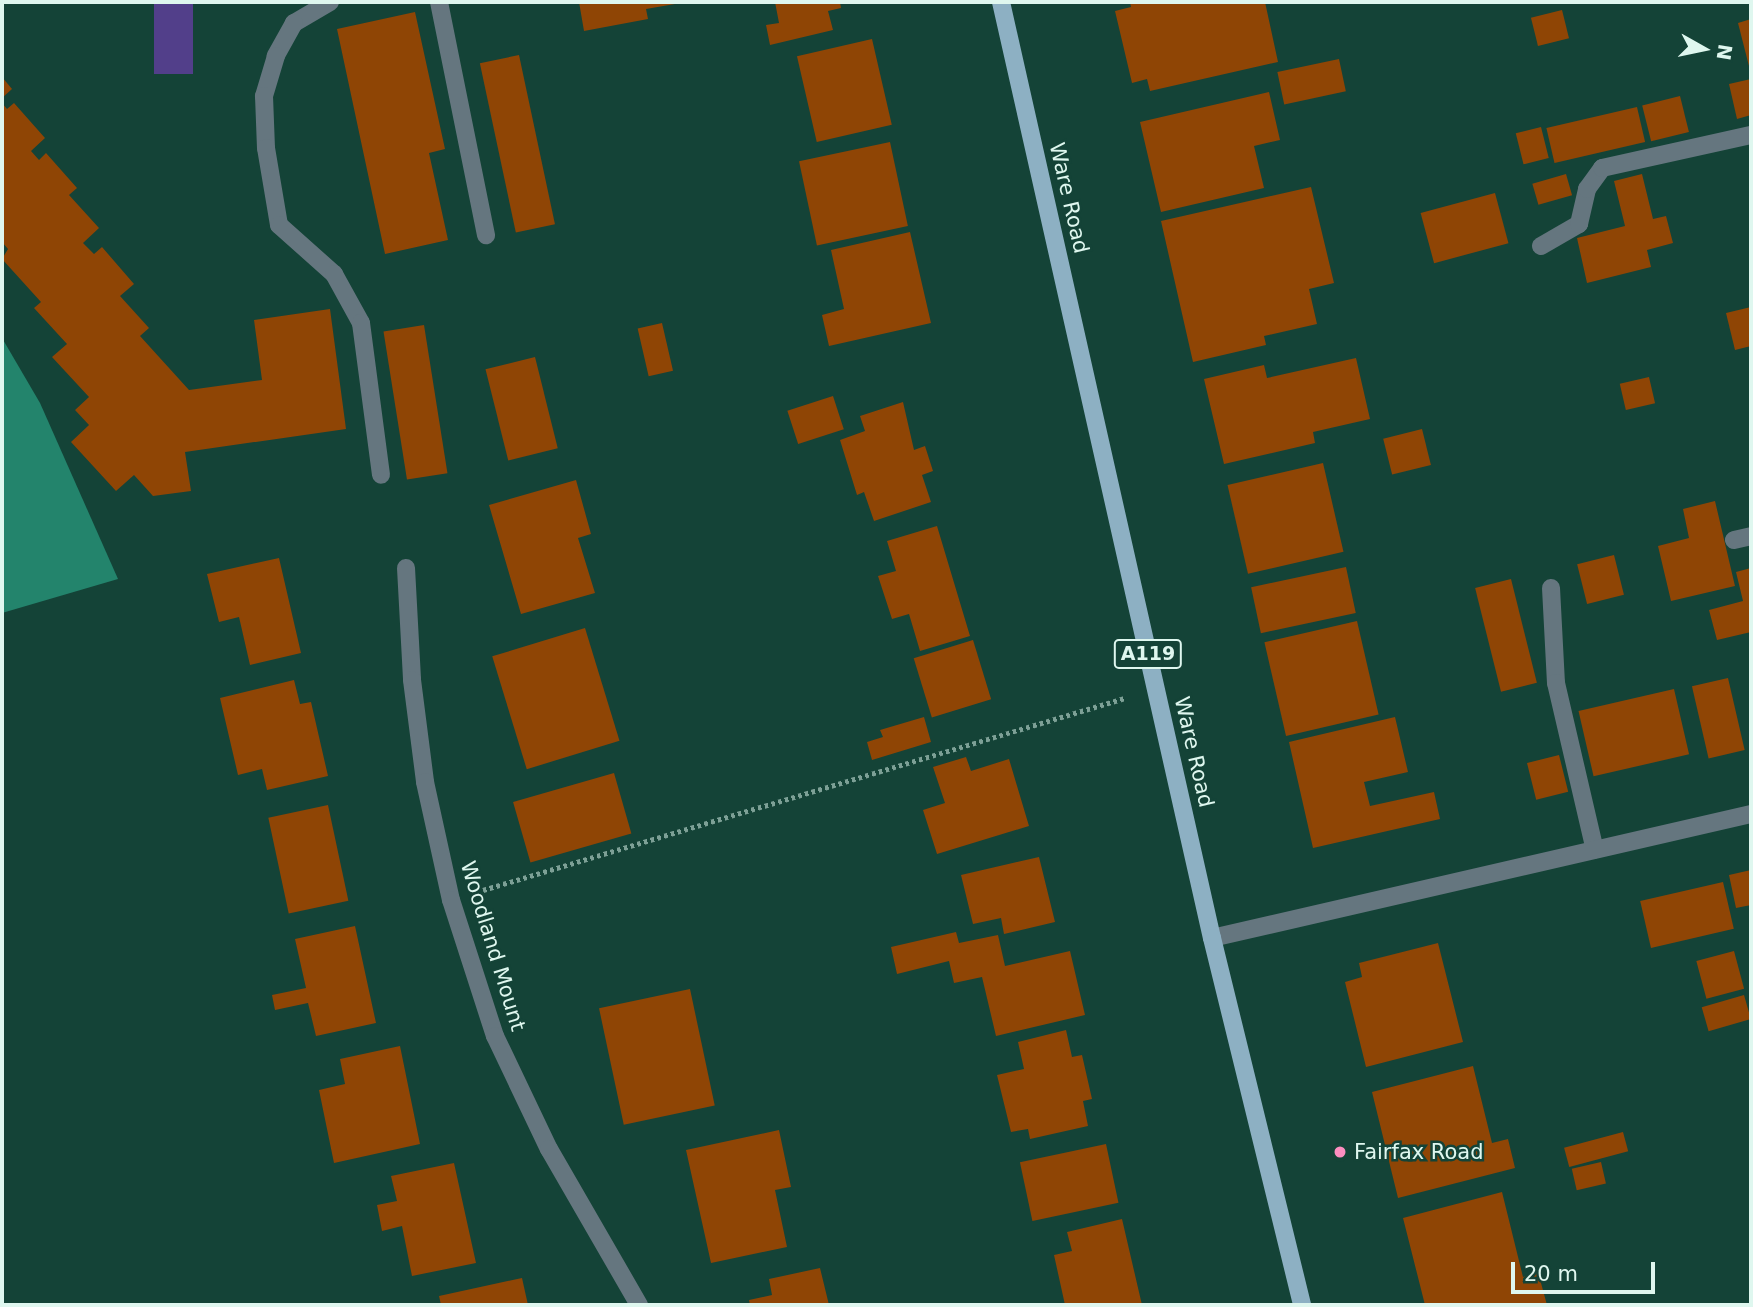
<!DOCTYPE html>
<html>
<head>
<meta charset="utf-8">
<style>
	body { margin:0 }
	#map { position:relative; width:1753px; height:1307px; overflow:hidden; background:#144337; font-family:"DejaVu Sans",sans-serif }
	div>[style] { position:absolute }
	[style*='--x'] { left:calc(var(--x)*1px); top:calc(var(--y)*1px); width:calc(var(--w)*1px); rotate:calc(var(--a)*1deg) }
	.forest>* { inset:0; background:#23846c }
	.water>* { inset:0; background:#523f8a; transform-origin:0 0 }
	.building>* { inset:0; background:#8f4505; transform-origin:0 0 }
	.path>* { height:4.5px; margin-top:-2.25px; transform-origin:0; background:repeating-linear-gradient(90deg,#7da096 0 3.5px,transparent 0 7px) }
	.minor>* { height:18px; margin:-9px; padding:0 9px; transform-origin:9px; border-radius:9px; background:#65767f }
	.major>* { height:18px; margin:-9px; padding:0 9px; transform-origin:9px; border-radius:9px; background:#8db0c3 }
	.dots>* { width:19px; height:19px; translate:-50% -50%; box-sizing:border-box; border:4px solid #144337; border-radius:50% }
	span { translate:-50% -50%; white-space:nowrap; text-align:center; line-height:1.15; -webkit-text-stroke:5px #144337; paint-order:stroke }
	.shield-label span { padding:2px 5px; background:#144337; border:2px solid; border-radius:5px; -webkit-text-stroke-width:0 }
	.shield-label { font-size:19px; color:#dff7ef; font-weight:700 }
	.street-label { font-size:21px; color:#dff7ef }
	.poi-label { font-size:21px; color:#dff7ef }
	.left { translate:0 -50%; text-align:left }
	.frame { position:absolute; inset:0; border:4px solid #dff7ef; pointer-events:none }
	.north { position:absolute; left:1669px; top:14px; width:70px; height:70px; -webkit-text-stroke:5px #144337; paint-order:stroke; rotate:99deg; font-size:19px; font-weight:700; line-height:28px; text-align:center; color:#dff7ef }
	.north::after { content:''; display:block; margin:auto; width:24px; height:32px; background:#dff7ef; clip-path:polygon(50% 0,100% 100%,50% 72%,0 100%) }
	.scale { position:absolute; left:1511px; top:1262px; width:144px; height:32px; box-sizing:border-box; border:4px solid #dff7ef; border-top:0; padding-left:9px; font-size:21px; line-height:24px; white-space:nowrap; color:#dff7ef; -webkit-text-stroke:5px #144337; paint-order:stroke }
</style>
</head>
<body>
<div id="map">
	<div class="forest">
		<i style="clip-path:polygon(2px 338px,40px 403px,118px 579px,2px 613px)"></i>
	</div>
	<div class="water">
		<i style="left:154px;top:2px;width:39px;height:72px"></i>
	</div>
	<div class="building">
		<i style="clip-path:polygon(579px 2px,675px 2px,675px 4px,646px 9px,648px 19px,584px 31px)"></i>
		<i style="clip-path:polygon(775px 2px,840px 2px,841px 8px,828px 11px,833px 30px,770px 45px,766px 25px,779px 23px)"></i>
		<i style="clip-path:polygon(1130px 2px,1265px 2px,1278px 62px,1150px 91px,1147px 79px,1132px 83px,1115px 11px,1131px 7px)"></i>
		<i style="left:1562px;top:10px;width:29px;height:32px;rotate:76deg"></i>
		<i style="clip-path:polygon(415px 12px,445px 149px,429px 153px,448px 240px,385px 254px,337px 29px)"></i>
		<i style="clip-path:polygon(1751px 19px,1751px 70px,1750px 70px,1738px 23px)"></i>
		<i style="left:872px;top:39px;width:88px;height:77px;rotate:77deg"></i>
		<i style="left:519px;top:55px;width:173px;height:40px;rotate:78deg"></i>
		<i style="left:1339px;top:59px;width:33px;height:63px;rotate:78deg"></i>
		<i style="clip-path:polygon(2px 77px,12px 89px,2px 98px)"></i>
		<i style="clip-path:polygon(1751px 79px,1751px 115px,1737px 119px,1729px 84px)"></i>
		<i style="clip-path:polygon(1269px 92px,1280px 140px,1254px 146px,1264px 188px,1161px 212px,1140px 122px)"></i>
		<i style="left:1680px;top:96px;width:37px;height:39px;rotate:76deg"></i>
		<i style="clip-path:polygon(2px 103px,7px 109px,14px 103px,45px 138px,31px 151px,39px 160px,46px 153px,77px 188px,69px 195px,99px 228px,83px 243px,94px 254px,102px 247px,134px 284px,120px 296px,149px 328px,140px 336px,189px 390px,262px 380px,254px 320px,330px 309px,346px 429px,185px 452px,191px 491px,153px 496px,134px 475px,116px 491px,71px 442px,89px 425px,75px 410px,89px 397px,52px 357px,67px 344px,34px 308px,41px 302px,2px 259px,8px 249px,2px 242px)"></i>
		<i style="left:1637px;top:107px;width:36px;height:93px;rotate:77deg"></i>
		<i style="left:1541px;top:127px;width:32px;height:26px;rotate:76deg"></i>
		<i style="left:890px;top:142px;width:86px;height:93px;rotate:78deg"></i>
		<i style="left:1566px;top:174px;width:22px;height:35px;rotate:74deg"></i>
		<i style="clip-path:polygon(1642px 174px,1653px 219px,1666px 216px,1673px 243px,1647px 250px,1651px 267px,1587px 283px,1577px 238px,1625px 226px,1614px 181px)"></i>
		<i style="clip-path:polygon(1311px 187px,1334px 283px,1309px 289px,1317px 324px,1264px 336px,1266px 345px,1193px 362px,1161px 221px)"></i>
		<i style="left:1495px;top:193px;width:52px;height:77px;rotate:75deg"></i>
		<i style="clip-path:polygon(910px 232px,931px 323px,829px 346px,822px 315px,844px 309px,831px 250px)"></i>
		<i style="clip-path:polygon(1751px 307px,1751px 346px,1735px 350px,1726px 313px)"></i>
		<i style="left:662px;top:323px;width:49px;height:25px;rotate:77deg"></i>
		<i style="left:424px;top:325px;width:150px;height:41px;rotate:81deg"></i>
		<i style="left:535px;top:357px;width:94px;height:51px;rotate:76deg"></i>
		<i style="clip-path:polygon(1356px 358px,1370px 419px,1313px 432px,1315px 443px,1224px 464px,1204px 379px,1264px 365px,1267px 378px)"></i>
		<i style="left:1649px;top:377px;width:27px;height:30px;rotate:77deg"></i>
		<i style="left:833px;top:396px;width:35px;height:48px;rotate:72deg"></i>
		<i style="clip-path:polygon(903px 402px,914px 450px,925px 446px,933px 471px,922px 475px,931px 502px,874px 521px,864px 492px,857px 495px,840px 440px,865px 431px,860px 416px)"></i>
		<i style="left:1422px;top:429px;width:37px;height:40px;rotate:76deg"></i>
		<i style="left:1323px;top:463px;width:91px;height:98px;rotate:77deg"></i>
		<i style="clip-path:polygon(576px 480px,591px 534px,578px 538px,595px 593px,521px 614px,489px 505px)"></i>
		<i style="clip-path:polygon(1715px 501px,1735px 586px,1671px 601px,1658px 546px,1689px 538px,1683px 509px)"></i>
		<i style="clip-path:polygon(937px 526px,970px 636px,920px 651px,909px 614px,892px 619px,878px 576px,896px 571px,887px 541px)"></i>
		<i style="left:1614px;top:555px;width:41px;height:38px;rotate:76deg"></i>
		<i style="clip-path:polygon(279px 558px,301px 653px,250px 665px,239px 617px,219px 622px,207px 574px)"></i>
		<i style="left:1346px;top:567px;width:47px;height:97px;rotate:78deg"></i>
		<i style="clip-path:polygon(1751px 568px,1751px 632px,1717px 640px,1709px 610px,1743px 601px,1736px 572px)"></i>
		<i style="left:1511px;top:579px;width:107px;height:37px;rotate:76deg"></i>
		<i style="left:1357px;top:621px;width:96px;height:95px;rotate:77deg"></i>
		<i style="left:585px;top:628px;width:118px;height:97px;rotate:73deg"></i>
		<i style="left:973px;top:640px;width:62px;height:62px;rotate:73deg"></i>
		<i style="left:1728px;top:678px;width:74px;height:37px;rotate:77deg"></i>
		<i style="clip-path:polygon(294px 680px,300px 704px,311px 702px,328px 776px,267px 790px,262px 769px,238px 775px,220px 698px)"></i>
		<i style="left:1674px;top:689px;width:67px;height:98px;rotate:77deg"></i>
		<i style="clip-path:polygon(924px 717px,931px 742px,872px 760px,867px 742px,883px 737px,880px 730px)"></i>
		<i style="clip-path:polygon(1395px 717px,1408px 772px,1364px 782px,1370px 806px,1434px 792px,1440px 819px,1313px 848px,1289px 742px)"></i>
		<i style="left:1559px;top:755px;width:38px;height:33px;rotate:76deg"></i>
		<i style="clip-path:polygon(966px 757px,971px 771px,1009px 759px,1029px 826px,937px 854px,923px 810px,945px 803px,933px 767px)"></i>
		<i style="left:614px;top:773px;width:63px;height:105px;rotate:74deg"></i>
		<i style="left:328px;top:805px;width:98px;height:61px;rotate:78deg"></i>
		<i style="clip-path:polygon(1039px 857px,1055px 922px,1004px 934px,1001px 918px,973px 924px,961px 875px)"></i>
		<i style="clip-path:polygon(1751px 870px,1751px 905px,1736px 908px,1729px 875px)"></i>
		<i style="left:1723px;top:882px;width:48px;height:85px;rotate:77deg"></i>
		<i style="clip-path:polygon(355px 926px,376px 1023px,316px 1036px,308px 1003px,275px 1010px,272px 995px,306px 988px,295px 939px)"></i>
		<i style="clip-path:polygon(956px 932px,959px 943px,998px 935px,1005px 966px,1070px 951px,1085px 1015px,996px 1036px,982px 977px,954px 983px,949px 961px,897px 974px,891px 947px)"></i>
		<i style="clip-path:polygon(1438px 943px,1463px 1042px,1366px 1067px,1345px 982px,1362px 977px,1359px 963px)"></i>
		<i style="left:1734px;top:951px;width:39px;height:39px;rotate:75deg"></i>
		<i style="left:690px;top:989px;width:119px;height:93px;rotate:78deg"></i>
		<i style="left:1744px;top:995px;width:25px;height:44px;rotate:74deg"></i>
		<i style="clip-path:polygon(1066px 1030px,1072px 1057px,1082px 1055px,1092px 1099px,1083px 1101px,1088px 1126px,1030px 1139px,1028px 1129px,1011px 1132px,997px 1075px,1024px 1069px,1018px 1042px)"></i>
		<i style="clip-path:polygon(400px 1046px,420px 1144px,334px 1163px,319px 1090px,345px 1084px,340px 1059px)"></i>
		<i style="clip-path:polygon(1473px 1066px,1492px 1143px,1508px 1139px,1515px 1168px,1398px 1198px,1372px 1092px)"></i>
		<i style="clip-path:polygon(779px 1130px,791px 1187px,775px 1190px,787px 1247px,711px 1263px,686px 1150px)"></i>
		<i style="left:1623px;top:1132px;width:20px;height:61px;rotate:75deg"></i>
		<i style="left:1106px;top:1144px;width:60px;height:88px;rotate:78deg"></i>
		<i style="left:1601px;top:1162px;width:22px;height:30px;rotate:77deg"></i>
		<i style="clip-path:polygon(454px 1163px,476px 1263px,412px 1276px,402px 1226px,382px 1231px,377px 1205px,397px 1201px,391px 1176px)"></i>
		<i style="clip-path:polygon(1502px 1192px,1523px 1277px,1538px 1272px,1547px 1305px,1425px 1305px,1403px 1218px)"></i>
		<i style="clip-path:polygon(1122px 1219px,1142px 1305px,1065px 1305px,1054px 1255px,1072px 1251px,1067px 1232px)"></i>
		<i style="clip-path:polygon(820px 1268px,829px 1305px,750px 1305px,749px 1300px,772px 1295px,769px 1279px)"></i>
		<i style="clip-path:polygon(522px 1278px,528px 1305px,441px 1305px,439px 1296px)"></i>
	</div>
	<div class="path">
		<i style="--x:483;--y:890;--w:670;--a:-16.65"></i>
	</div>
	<div class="minor">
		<i style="--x:330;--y:2;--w:42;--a:149.7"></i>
		<i style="--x:294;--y:23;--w:38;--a:119"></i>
		<i style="--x:276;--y:56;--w:42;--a:106.7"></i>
		<i style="--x:264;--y:96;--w:52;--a:87.8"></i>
		<i style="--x:266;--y:148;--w:78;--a:80.4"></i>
		<i style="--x:279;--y:225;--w:74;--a:41.7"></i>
		<i style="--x:334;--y:274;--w:56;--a:61.1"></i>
		<i style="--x:361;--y:323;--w:153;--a:82.5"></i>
		<i style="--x:439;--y:2;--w:238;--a:78.6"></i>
		<i style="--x:1541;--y:246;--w:44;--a:-30.1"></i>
		<i style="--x:1579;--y:224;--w:36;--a:-77"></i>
		<i style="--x:1587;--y:189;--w:26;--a:-54"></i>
		<i style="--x:1602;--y:168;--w:153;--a:-12.5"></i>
		<i style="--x:1734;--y:540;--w:17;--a:-13"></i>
		<i style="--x:406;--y:568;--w:112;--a:86.9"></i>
		<i style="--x:412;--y:680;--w:103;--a:82.7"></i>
		<i style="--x:425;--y:782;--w:121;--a:77.6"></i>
		<i style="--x:451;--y:900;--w:143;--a:72.1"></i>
		<i style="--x:495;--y:1036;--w:125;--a:64.5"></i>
		<i style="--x:549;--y:1149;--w:180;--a:60"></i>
		<i style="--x:1551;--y:588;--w:95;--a:87"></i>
		<i style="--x:1556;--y:683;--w:171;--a:76.9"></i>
		<i style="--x:1212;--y:938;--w:553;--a:-12.96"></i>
	</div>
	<div class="major">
		<i style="--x:1001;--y:2;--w:959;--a:77.3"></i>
		<i style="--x:1212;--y:938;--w:378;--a:76.2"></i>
	</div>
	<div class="dots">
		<i style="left:1340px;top:1152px;background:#fd8ec0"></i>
	</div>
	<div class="shield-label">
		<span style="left:1148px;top:654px">A119</span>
	</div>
	<div class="street-label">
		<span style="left:1069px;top:198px;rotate:77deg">Ware Road</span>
		<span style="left:1194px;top:752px;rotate:77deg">Ware Road</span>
		<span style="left:493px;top:946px;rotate:73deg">Woodland Mount</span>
	</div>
	<div class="poi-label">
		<span class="left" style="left:1354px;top:1152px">Fairfax Road</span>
	</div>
	<div class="frame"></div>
	<div class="north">N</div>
	<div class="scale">20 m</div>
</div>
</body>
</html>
